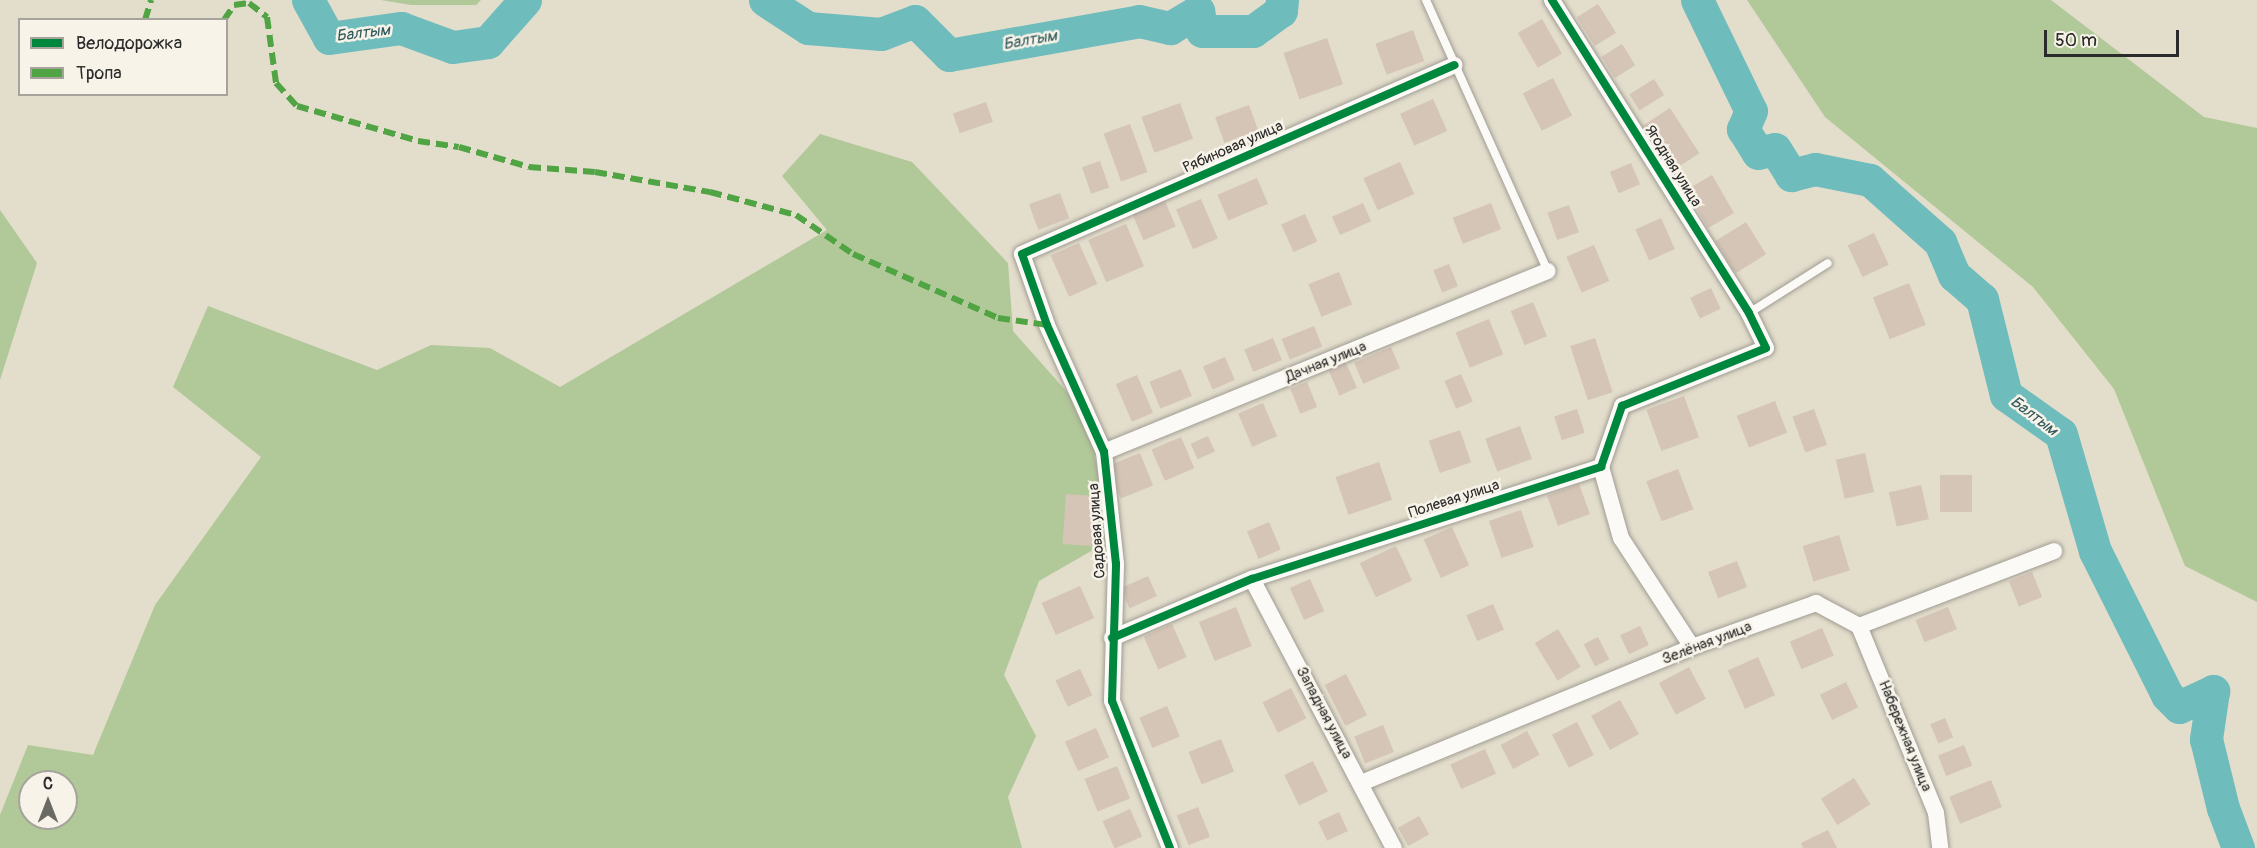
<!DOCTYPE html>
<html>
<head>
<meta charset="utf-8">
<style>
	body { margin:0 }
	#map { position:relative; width:2257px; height:848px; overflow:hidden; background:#e3ddcc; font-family:Pangolin,sans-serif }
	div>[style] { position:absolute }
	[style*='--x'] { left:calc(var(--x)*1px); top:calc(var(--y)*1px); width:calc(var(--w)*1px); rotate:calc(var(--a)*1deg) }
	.forest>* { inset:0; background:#b1c898 }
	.river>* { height:33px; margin:-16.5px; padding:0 16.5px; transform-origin:16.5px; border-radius:16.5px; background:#6fbcbd }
	.building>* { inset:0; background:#d5c5b7; transform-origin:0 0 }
	.roads { filter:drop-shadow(0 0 2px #a09d93) drop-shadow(0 0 2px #a09d93) }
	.service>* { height:8px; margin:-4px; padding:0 4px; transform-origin:4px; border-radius:4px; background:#fbfaf7 }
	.minor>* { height:16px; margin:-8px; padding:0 8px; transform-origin:8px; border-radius:8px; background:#fbfaf7 }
	.quiet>* { height:6px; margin-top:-3px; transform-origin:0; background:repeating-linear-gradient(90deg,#51a443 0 12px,transparent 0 18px) }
	.cycleway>* { height:8px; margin:-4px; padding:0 4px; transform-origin:4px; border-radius:4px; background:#00873e }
	span { translate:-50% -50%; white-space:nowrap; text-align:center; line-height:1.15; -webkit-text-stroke:5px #f7f3e8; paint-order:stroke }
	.street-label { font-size:15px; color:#2b2b2b }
	.water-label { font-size:16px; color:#31595c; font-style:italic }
	.legend { position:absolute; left:18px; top:18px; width:210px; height:78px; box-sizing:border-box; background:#f7f3e8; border:2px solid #a5a39c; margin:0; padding:8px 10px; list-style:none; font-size:18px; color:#2b2b2b }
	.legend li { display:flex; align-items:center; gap:12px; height:30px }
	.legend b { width:30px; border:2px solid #a5a39c }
	.north { position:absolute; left:18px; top:770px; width:60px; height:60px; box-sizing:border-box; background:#f7f3e8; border:2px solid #a5a39c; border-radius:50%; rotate:0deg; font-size:16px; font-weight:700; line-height:24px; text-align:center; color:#2b2b2b }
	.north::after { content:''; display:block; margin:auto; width:21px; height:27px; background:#6b6963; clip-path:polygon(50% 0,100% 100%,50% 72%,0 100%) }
	.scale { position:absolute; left:2044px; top:30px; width:135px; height:27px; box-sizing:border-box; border:3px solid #2b2b2b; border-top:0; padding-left:8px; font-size:18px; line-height:21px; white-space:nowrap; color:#2b2b2b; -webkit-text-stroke:4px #f7f3e8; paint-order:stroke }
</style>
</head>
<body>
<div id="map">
	<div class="forest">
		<i style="clip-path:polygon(381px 0,481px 0,476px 5px,411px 5px)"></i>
		<i style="clip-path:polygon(1747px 0,2051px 0,2204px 117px,2257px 128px,2257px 602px,2185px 566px,2114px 389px,2033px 287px,1825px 117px)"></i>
		<i style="clip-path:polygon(evenodd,820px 134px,912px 162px,1008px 263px,1013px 331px,1098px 427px,1095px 457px,1112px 539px,1039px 581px,1004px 675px,1036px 736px,1008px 797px,1022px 848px,0 848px,0 815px,28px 745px,93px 755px,155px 605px,261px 457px,173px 387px,208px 306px,377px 370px,431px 345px,490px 348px,560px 387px,827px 230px,782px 176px,820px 134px,30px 782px,66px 782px,66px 818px,30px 818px,30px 782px)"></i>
		<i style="clip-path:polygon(0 210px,37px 263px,0 380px)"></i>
	</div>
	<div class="river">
		<i style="--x:308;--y:0;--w:43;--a:61.1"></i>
		<i style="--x:329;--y:38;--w:73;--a:-7.9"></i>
		<i style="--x:401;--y:28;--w:55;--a:20.1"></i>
		<i style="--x:453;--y:47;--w:35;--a:-8"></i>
		<i style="--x:488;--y:42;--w:56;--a:-48.6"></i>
		<i style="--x:765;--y:0;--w:51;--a:33.1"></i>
		<i style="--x:808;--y:28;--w:73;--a:4.7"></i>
		<i style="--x:881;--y:34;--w:36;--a:-21"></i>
		<i style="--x:915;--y:21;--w:48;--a:45"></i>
		<i style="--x:949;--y:55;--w:193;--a:-10.1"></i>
		<i style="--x:1139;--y:21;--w:32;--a:13"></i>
		<i style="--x:1170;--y:28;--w:33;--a:-31"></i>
		<i style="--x:1198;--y:11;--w:20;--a:79"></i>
		<i style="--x:1202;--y:31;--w:51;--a:0"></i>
		<i style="--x:1253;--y:31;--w:34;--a:-36"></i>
		<i style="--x:1281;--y:11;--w:11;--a:-85"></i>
		<i style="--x:1697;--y:0;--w:123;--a:64.1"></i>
		<i style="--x:1751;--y:111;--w:20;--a:114"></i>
		<i style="--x:1743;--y:129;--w:28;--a:58"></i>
		<i style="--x:1758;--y:153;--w:17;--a:-13"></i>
		<i style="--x:1775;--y:149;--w:31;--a:58"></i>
		<i style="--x:1791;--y:175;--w:25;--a:-14"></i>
		<i style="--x:1815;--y:169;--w:56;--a:11.3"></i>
		<i style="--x:1870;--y:180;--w:94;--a:41.5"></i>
		<i style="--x:1940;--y:242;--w:36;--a:67"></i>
		<i style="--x:1954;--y:275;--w:37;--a:41"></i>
		<i style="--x:1982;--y:299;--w:99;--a:76"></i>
		<i style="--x:2006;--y:395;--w:67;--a:35.3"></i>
		<i style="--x:2061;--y:434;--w:122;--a:73.8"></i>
		<i style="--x:2095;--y:551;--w:161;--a:63.4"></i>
		<i style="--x:2167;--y:695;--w:17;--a:45"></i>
		<i style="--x:2179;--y:707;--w:38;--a:-25"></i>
		<i style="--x:2213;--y:691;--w:49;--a:98.3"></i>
		<i style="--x:2206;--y:739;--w:71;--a:76.2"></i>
		<i style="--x:2223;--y:808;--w:43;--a:69.4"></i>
	</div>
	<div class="building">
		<i style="left:1598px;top:4px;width:34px;height:25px;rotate:58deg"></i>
		<i style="left:1542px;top:19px;width:40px;height:28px;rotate:60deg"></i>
		<i style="left:1413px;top:30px;width:33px;height:40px;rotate:70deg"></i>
		<i style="left:1327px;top:38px;width:49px;height:46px;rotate:71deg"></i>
		<i style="left:1622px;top:44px;width:25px;height:24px;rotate:58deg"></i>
		<i style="left:1553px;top:78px;width:42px;height:34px;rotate:63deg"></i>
		<i style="left:1654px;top:79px;width:19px;height:29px;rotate:58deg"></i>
		<i style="left:1433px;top:99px;width:35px;height:36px;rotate:66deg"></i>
		<i style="left:986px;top:102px;width:21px;height:35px;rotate:71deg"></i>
		<i style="left:1180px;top:103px;width:38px;height:41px;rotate:70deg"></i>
		<i style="left:1249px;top:105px;width:27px;height:36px;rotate:70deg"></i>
		<i style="left:1670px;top:108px;width:54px;height:34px;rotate:57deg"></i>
		<i style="left:1130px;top:124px;width:51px;height:28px;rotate:70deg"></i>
		<i style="left:1100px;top:161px;width:28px;height:19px;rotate:71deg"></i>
		<i style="left:1400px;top:162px;width:35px;height:40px;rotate:66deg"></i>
		<i style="left:1631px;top:163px;width:23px;height:23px;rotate:67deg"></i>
		<i style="left:1712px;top:175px;width:44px;height:30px;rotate:60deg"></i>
		<i style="left:1257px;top:178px;width:28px;height:43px;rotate:67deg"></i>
		<i style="left:1060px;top:193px;width:27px;height:33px;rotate:70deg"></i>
		<i style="left:1164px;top:199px;width:30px;height:35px;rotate:67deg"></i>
		<i style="left:1201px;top:199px;width:43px;height:27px;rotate:67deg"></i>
		<i style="left:1363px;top:203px;width:20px;height:34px;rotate:66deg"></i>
		<i style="left:1491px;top:203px;width:28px;height:41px;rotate:69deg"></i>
		<i style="left:1569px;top:205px;width:29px;height:23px;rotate:70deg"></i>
		<i style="left:1305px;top:214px;width:30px;height:26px;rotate:66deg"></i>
		<i style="left:1661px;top:218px;width:34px;height:28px;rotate:66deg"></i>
		<i style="left:1746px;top:222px;width:38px;height:36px;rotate:58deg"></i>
		<i style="left:1126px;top:224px;width:46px;height:41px;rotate:67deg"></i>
		<i style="left:1874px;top:233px;width:35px;height:29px;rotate:65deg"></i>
		<i style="left:1079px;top:243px;width:45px;height:31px;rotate:66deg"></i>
		<i style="left:1594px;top:245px;width:39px;height:30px;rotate:67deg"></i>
		<i style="left:1449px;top:264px;width:24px;height:17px;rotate:68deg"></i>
		<i style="left:1339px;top:272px;width:35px;height:33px;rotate:68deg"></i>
		<i style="left:1909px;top:283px;width:45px;height:39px;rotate:68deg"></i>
		<i style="left:1711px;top:288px;width:23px;height:23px;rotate:65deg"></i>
		<i style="left:1533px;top:302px;width:37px;height:24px;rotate:68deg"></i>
		<i style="left:1489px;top:319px;width:38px;height:36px;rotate:68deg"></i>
		<i style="left:1314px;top:326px;width:22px;height:35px;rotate:68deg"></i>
		<i style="left:1273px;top:338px;width:24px;height:31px;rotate:68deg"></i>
		<i style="left:1595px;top:338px;width:57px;height:26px;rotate:72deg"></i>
		<i style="left:1391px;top:347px;width:23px;height:40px;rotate:67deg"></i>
		<i style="left:1225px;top:357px;width:25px;height:24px;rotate:67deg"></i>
		<i style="left:1346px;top:363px;width:27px;height:19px;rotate:66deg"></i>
		<i style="left:1181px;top:369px;width:29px;height:34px;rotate:68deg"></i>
		<i style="left:1461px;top:374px;width:30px;height:18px;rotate:67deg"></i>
		<i style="left:1137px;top:375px;width:41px;height:23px;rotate:67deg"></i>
		<i style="left:1307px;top:382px;width:27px;height:18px;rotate:68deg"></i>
		<i style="left:1684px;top:396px;width:44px;height:40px;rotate:70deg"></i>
		<i style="left:1775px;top:401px;width:34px;height:41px;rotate:69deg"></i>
		<i style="left:1263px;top:403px;width:36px;height:27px;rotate:67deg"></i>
		<i style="left:1577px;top:409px;width:25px;height:24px;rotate:72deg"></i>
		<i style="left:1814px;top:409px;width:38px;height:23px;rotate:70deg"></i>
		<i style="left:1520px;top:426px;width:35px;height:37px;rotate:70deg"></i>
		<i style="left:1460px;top:430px;width:34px;height:33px;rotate:71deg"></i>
		<i style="left:1208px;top:436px;width:17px;height:19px;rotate:66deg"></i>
		<i style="left:1181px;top:437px;width:34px;height:32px;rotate:67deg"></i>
		<i style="left:1140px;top:453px;width:35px;height:35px;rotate:68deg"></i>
		<i style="left:1865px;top:453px;width:40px;height:30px;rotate:77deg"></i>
		<i style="left:1379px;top:462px;width:40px;height:46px;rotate:71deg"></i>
		<i style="left:1678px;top:469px;width:43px;height:34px;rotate:69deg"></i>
		<i style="left:1940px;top:475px;width:32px;height:37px"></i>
		<i style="left:1579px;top:484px;width:32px;height:34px;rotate:70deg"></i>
		<i style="left:1921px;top:485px;width:35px;height:33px;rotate:77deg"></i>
		<i style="left:1066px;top:494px;width:29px;height:50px;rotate:4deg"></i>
		<i style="left:1521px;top:510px;width:39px;height:34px;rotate:71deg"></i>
		<i style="left:1269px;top:522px;width:30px;height:24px;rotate:67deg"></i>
		<i style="left:1452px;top:527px;width:42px;height:31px;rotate:66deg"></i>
		<i style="left:1839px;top:535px;width:37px;height:38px;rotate:73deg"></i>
		<i style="left:1396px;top:546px;width:38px;height:40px;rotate:65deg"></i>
		<i style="left:1737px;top:561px;width:28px;height:31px;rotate:69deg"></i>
		<i style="left:2032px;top:572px;width:27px;height:25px;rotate:68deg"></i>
		<i style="left:1148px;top:576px;width:22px;height:30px;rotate:66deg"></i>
		<i style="left:1310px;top:579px;width:35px;height:22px;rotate:66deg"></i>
		<i style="left:1080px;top:586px;width:35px;height:42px;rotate:66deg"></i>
		<i style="left:1493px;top:604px;width:28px;height:29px;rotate:67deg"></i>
		<i style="left:1236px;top:607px;width:42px;height:40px;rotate:68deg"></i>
		<i style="left:1948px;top:607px;width:24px;height:35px;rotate:68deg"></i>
		<i style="left:1172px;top:624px;width:36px;height:31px;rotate:66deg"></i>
		<i style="left:1640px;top:626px;width:21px;height:22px;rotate:65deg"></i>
		<i style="left:1822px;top:628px;width:30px;height:35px;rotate:67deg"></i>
		<i style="left:1558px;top:629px;width:44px;height:27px;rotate:59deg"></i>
		<i style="left:1598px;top:637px;width:25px;height:16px;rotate:63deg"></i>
		<i style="left:1758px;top:657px;width:42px;height:33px;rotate:66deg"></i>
		<i style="left:1689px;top:667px;width:36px;height:34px;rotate:62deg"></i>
		<i style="left:1080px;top:669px;width:29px;height:27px;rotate:65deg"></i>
		<i style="left:1346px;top:674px;width:46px;height:24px;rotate:63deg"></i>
		<i style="left:1846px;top:682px;width:28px;height:29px;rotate:64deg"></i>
		<i style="left:1291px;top:688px;width:34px;height:32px;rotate:63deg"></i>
		<i style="left:1620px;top:700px;width:39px;height:33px;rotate:61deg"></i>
		<i style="left:1167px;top:706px;width:33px;height:30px;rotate:67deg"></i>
		<i style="left:1945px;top:718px;width:21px;height:16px;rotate:67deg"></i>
		<i style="left:1577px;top:722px;width:37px;height:28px;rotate:63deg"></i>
		<i style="left:1383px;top:725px;width:29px;height:31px;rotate:68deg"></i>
		<i style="left:1096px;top:728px;width:32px;height:34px;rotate:66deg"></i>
		<i style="left:1527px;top:731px;width:27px;height:30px;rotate:62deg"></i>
		<i style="left:1221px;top:739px;width:35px;height:35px;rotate:68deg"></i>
		<i style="left:1964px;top:745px;width:22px;height:28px;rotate:68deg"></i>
		<i style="left:1485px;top:749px;width:27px;height:38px;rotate:66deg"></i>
		<i style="left:1313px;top:761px;width:34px;height:32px;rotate:64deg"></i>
		<i style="left:1117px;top:766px;width:35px;height:35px;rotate:68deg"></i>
		<i style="left:1854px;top:778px;width:31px;height:39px;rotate:58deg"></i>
		<i style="left:1991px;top:780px;width:29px;height:45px;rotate:68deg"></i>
		<i style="left:1198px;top:807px;width:32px;height:23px;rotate:68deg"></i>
		<i style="left:1130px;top:809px;width:30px;height:30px;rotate:66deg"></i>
		<i style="left:1339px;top:812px;width:21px;height:23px;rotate:65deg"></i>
		<i style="left:1419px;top:816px;width:21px;height:24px;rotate:61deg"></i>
		<i style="clip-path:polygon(1828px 830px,1837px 848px,1803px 848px,1801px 843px)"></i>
	</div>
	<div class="roads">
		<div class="service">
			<i style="--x:1426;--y:0;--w:297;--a:65.8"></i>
			<i style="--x:1749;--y:313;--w:93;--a:-32.3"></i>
		</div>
		<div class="minor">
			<i style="--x:1104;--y:452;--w:479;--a:-22.2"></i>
			<i style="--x:1601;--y:467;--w:74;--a:74.3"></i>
			<i style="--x:1621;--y:538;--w:130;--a:56.9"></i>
			<i style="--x:1252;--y:579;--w:304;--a:62.2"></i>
			<i style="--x:1859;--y:626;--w:202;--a:67.6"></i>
			<i style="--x:1936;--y:813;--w:35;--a:83"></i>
			<i style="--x:1112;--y:638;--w:152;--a:-22.9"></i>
			<i style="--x:1252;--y:579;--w:367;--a:-17.8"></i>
			<i style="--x:1601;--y:467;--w:65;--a:-71"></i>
			<i style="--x:1622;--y:406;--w:155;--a:-21.9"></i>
			<i style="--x:1766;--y:348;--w:39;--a:-116"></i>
			<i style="--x:1749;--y:313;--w:370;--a:-122.2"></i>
			<i style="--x:1361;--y:783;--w:358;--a:-22.3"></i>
			<i style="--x:1692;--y:647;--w:132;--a:-19.5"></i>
			<i style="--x:1816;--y:603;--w:49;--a:28.1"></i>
			<i style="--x:1859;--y:626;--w:209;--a:-21"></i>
			<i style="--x:1170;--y:848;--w:158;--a:-111.5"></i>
			<i style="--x:1112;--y:701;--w:137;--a:-88.3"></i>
			<i style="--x:1116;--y:564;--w:113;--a:-96.1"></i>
			<i style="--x:1104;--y:452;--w:139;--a:-114.2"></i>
			<i style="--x:1047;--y:325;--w:75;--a:-109.4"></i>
			<i style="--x:1022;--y:254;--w:472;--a:-23.6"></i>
		</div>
	</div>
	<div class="quiet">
		<i style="--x:145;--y:20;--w:21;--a:-73"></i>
		<i style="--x:224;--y:20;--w:18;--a:-56"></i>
		<i style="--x:234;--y:5;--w:15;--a:-8"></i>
		<i style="--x:249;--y:3;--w:23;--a:38"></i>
		<i style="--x:267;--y:17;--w:67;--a:82.2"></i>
		<i style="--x:276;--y:83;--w:31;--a:48"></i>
		<i style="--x:297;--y:106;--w:126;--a:16.1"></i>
		<i style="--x:418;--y:141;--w:41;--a:8.3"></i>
		<i style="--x:459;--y:147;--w:73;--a:15.9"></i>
		<i style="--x:529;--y:167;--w:66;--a:4.3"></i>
		<i style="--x:595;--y:172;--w:117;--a:9.9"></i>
		<i style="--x:710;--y:192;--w:89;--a:15"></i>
		<i style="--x:796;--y:215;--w:69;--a:34.4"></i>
		<i style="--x:853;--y:254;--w:158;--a:23.8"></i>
		<i style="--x:998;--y:318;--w:49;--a:8.1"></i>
	</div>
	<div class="cycleway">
		<i style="--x:1112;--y:638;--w:152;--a:-22.9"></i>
		<i style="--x:1252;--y:579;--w:367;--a:-17.8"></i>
		<i style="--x:1601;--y:467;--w:65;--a:-71"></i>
		<i style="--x:1622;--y:406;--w:155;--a:-21.9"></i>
		<i style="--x:1766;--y:348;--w:39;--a:-116"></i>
		<i style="--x:1749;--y:313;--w:370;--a:-122.2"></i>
		<i style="--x:1170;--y:848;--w:158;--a:-111.5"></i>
		<i style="--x:1112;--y:701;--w:137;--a:-88.3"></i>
		<i style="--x:1116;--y:564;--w:113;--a:-96.1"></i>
		<i style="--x:1104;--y:452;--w:139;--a:-114.2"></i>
		<i style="--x:1047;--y:325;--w:75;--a:-109.4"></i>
		<i style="--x:1022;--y:254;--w:472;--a:-23.6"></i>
	</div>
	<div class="street-label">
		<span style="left:1233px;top:147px;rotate:-24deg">Рябиновая улица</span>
		<span style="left:1673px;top:166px;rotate:58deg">Ягодная улица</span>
		<span style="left:1326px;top:362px;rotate:-22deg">Дачная улица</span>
		<span style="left:1454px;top:499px;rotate:-18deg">Полевая улица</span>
		<span style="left:1097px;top:531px;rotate:-94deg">Садовая улица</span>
		<span style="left:1707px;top:643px;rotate:-21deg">Зелёная улица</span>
		<span style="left:1324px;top:713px;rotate:62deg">Западная улица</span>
		<span style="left:1905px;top:736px;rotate:68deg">Набережная улица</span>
	</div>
	<div class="water-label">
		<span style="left:363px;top:33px;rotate:-7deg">Балтым</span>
		<span style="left:1030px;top:40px;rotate:-10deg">Балтым</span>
		<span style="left:2034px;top:416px;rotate:37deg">Балтым</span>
	</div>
	<ul class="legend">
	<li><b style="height:8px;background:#00873e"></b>Велодорожка</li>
	<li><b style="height:8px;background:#51a443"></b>Тропа</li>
	</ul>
	<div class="north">С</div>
	<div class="scale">50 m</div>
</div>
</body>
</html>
